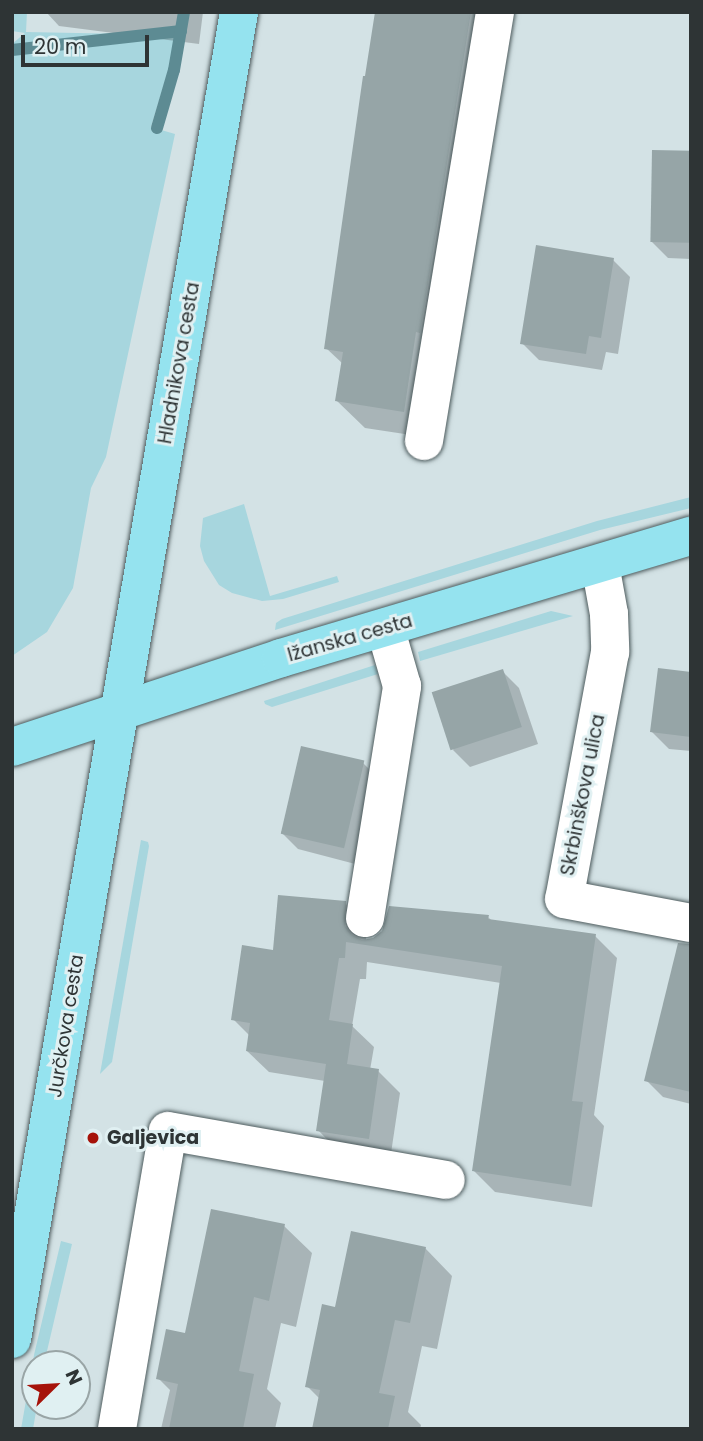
<!DOCTYPE html>
<html>
<head>
<meta charset="utf-8">
<style>
	body { margin:0 }
	#map { position:relative; width:703px; height:1441px; overflow:hidden; background:#d3e2e5; font-family:Poppins,sans-serif }
	div>[style] { position:absolute }
	[style*='--x'] { left:calc(var(--x)*1px); top:calc(var(--y)*1px); width:calc(var(--w)*1px); rotate:calc(var(--a)*1deg) }
	.green>* { inset:0; background:#a7d6de }
	.shadow>* { inset:0; background:#0003 }
	.stream>* { height:12px; margin:-6px; padding:0 6px; transform-origin:6px; border-radius:6px; background:#5d8b93 }
	.building>* { inset:0; background:#96a5a7; transform-origin:0 0 }
	.roads { filter:drop-shadow(0 0 2px #4e5c5e) drop-shadow(0 0 2px #4e5c5e) }
	.minor>* { height:38px; margin:-19px; padding:0 19px; transform-origin:19px; border-radius:19px; background:#fff }
	.major>* { height:38px; margin:-19px; padding:0 19px; transform-origin:19px; border-radius:19px; background:#95e3ef }
	.dots>* { width:19px; height:19px; translate:-50% -50%; box-sizing:border-box; border:4px solid #e0f0f2; border-radius:50% }
	span { translate:-50% -50%; white-space:nowrap; text-align:center; line-height:1.15; -webkit-text-stroke:6px #e0f0f2; paint-order:stroke }
	.street-label { font-size:19px; color:#2e3435 }
	.poi-label { font-size:19px; color:#2e3435; font-weight:700 }
	.left { translate:0 -50%; text-align:left }
	.frame { position:absolute; inset:0; border:14px solid #2e3435; pointer-events:none }
	.north { position:absolute; left:21px; top:1350px; width:70px; height:70px; box-sizing:border-box; background:#e0f0f2; border:2px solid #99a5a6; border-radius:50%; rotate:66deg; font-size:19px; font-weight:700; line-height:28px; text-align:center; color:#2e3435 }
	.north::after { content:''; display:block; margin:auto; width:24px; height:32px; background:#a6130a; clip-path:polygon(50% 0,100% 100%,50% 72%,0 100%) }
	.scale { position:absolute; left:21px; top:35px; width:128px; height:32px; box-sizing:border-box; border:4px solid #2e3435; border-top:0; padding-left:9px; font-size:21px; line-height:24px; white-space:nowrap; color:#2e3435; -webkit-text-stroke:5px #e0f0f2; paint-order:stroke }
</style>
</head>
<body>
<div id="map">
	<div class="green">
		<i style="clip-path:polygon(12px 12px,27px 12px,26px 32px,179px 35px,151px 127px,175px 134px,106px 457px,91px 488px,73px 588px,47px 632px,12px 656px,12px 44px,25px 33px,12px 31px)"></i>
		<i style="clip-path:polygon(691px 497px,691px 508px,600px 530px,275px 630px,276px 623px,282px 619px,597px 521px)"></i>
		<i style="clip-path:polygon(244px 504px,270px 596px,337px 576px,339px 582px,283px 599px,262px 601px,232px 593px,219px 585px,204px 561px,200px 546px,203px 518px)"></i>
		<i style="clip-path:polygon(551px 611px,573px 616px,420px 661px,418px 652px)"></i>
		<i style="clip-path:polygon(375px 665px,378px 674px,272px 707px,265px 704px,264px 701px)"></i>
		<i style="clip-path:polygon(141px 840px,148px 842px,149px 846px,112px 1062px,100px 1074px)"></i>
		<i style="clip-path:polygon(61px 1241px,72px 1244px,44px 1364px,35px 1364px,37px 1406px,33px 1429px,21px 1429px,34px 1355px)"></i>
	</div>
	<div class="shadow">
		<i style="clip-path:polygon(46px 12px,203px 12px,199px 44px,59px 26px)"></i>
		<i style="clip-path:polygon(376px 12px,499px 12px,431px 438px,365px 428px,337px 401px,343px 364px,326px 348px)"></i>
		<i style="clip-path:polygon(691px 153px,691px 259px,668px 258px,651px 241px)"></i>
		<i style="clip-path:polygon(613px 260px,630px 277px,618px 354px,606px 352px,602px 370px,539px 360px,522px 343px)"></i>
		<i style="clip-path:polygon(502px 671px,519px 688px,538px 744px,470px 767px,453px 750px)"></i>
		<i style="clip-path:polygon(691px 675px,691px 751px,669px 749px,652px 732px)"></i>
		<i style="clip-path:polygon(363px 763px,380px 780px,359px 865px,298px 849px,281px 832px)"></i>
		<i style="clip-path:polygon(345px 903px,366px 925px,366px 941px,488px 917px,492px 921px,595px 936px,617px 958px,594px 1115px,604px 1126px,592px 1207px,495px 1192px,474px 1171px,501px 983px,367px 962px,366px 979px,360px 979px,352px 1026px,374px 1047px,370px 1070px,378px 1071px,400px 1093px,390px 1160px,339px 1152px,318px 1130px,325px 1081px,269px 1072px,247px 1051px,250px 1036px,233px 1019px,275px 952px)"></i>
		<i style="clip-path:polygon(691px 989px,691px 1104px,663px 1097px,646px 1080px)"></i>
		<i style="clip-path:polygon(284px 1226px,312px 1253px,296px 1327px,281px 1323px,267px 1389px,281px 1403px,275px 1429px,161px 1429px,170px 1390px,158px 1378px,186px 1335px)"></i>
		<i style="clip-path:polygon(425px 1248px,452px 1276px,437px 1349px,422px 1346px,408px 1412px,421px 1425px,420px 1429px,314px 1429px,320px 1399px,307px 1386px,337px 1309px)"></i>
	</div>
	<div class="stream">
		<i style="--x:12;--y:50;--w:170;--a:-6.4"></i>
		<i style="--x:157;--y:128;--w:60;--a:-73.7"></i>
		<i style="--x:174;--y:70;--w:59;--a:-80.2"></i>
	</div>
	<div class="building">
		<i style="clip-path:polygon(375px 12px,471px 12px,420px 333px,416px 332px,404px 412px,335px 401px,343px 352px,324px 349px,363px 76px,365px 76px)"></i>
		<i style="left:652px;top:150px;width:39px;height:92px;rotate:1deg"></i>
		<i style="clip-path:polygon(536px 245px,614px 258px,601px 338px,589px 336px,586px 354px,520px 344px)"></i>
		<i style="clip-path:polygon(658px 668px,691px 672px,691px 737px,650px 732px)"></i>
		<i style="left:503px;top:669px;width:61px;height:75px;rotate:72deg"></i>
		<i style="left:301px;top:746px;width:65px;height:90px;rotate:13deg"></i>
		<i style="clip-path:polygon(278px 895px,346px 901px,345px 926px,352px 935px,362px 940px,373px 938px,382px 931px,389px 906px,489px 915px,488px 919px,596px 934px,572px 1101px,583px 1102px,571px 1186px,472px 1171px,502px 966px,346px 942px,345px 958px,339px 958px,329px 1020px,353px 1024px,347px 1064px,379px 1069px,369px 1139px,316px 1131px,326px 1064px,246px 1051px,250px 1023px,231px 1020px,242px 945px,273px 950px)"></i>
		<i style="clip-path:polygon(678px 943px,691px 944px,691px 1092px,644px 1081px)"></i>
		<i style="clip-path:polygon(211px 1209px,285px 1224px,269px 1301px,254px 1297px,239px 1371px,254px 1374px,243px 1429px,169px 1429px,178px 1384px,156px 1379px,166px 1329px,185px 1333px)"></i>
		<i style="clip-path:polygon(351px 1231px,426px 1247px,410px 1323px,395px 1320px,379px 1393px,395px 1396px,388px 1429px,312px 1429px,320px 1390px,305px 1387px,322px 1304px,335px 1307px)"></i>
	</div>
	<div class="roads">
		<div class="minor">
			<i style="--x:424;--y:441;--w:435;--a:-80.6"></i>
			<i style="--x:600;--y:564;--w:51;--a:79.8"></i>
			<i style="--x:609;--y:614;--w:38;--a:88"></i>
			<i style="--x:610;--y:652;--w:251;--a:100.5"></i>
			<i style="--x:564;--y:899;--w:129;--a:10.7"></i>
			<i style="--x:365;--y:918;--w:235;--a:-80.9"></i>
			<i style="--x:402;--y:686;--w:61;--a:-106.1"></i>
			<i style="--x:117;--y:1429;--w:302;--a:-80.3"></i>
			<i style="--x:168;--y:1131;--w:282;--a:10"></i>
		</div>
		<div class="major">
			<i style="--x:12;--y:747;--w:283;--a:-18.3"></i>
			<i style="--x:281;--y:658;--w:428;--a:-16.6"></i>
			<i style="--x:12;--y:1339;--w:1346;--a:-80.29"></i>
		</div>
	</div>
	<div class="dots">
		<i style="left:93px;top:1138px;background:#a6130a"></i>
	</div>
	<div class="street-label">
		<span style="left:179px;top:363px;rotate:-80deg">Hladnikova cesta</span>
		<span style="left:350px;top:638px;rotate:-16deg">Ižanska cesta</span>
		<span style="left:583px;top:795px;rotate:-79deg">Skrbinškova ulica</span>
		<span style="left:66px;top:1026px;rotate:-81deg">Jurčkova cesta</span>
	</div>
	<div class="poi-label">
		<span class="left" style="left:107px;top:1138px">Galjevica</span>
	</div>
	<div class="frame"></div>
	<div class="north">N</div>
	<div class="scale">20 m</div>
</div>
</body>
</html>
